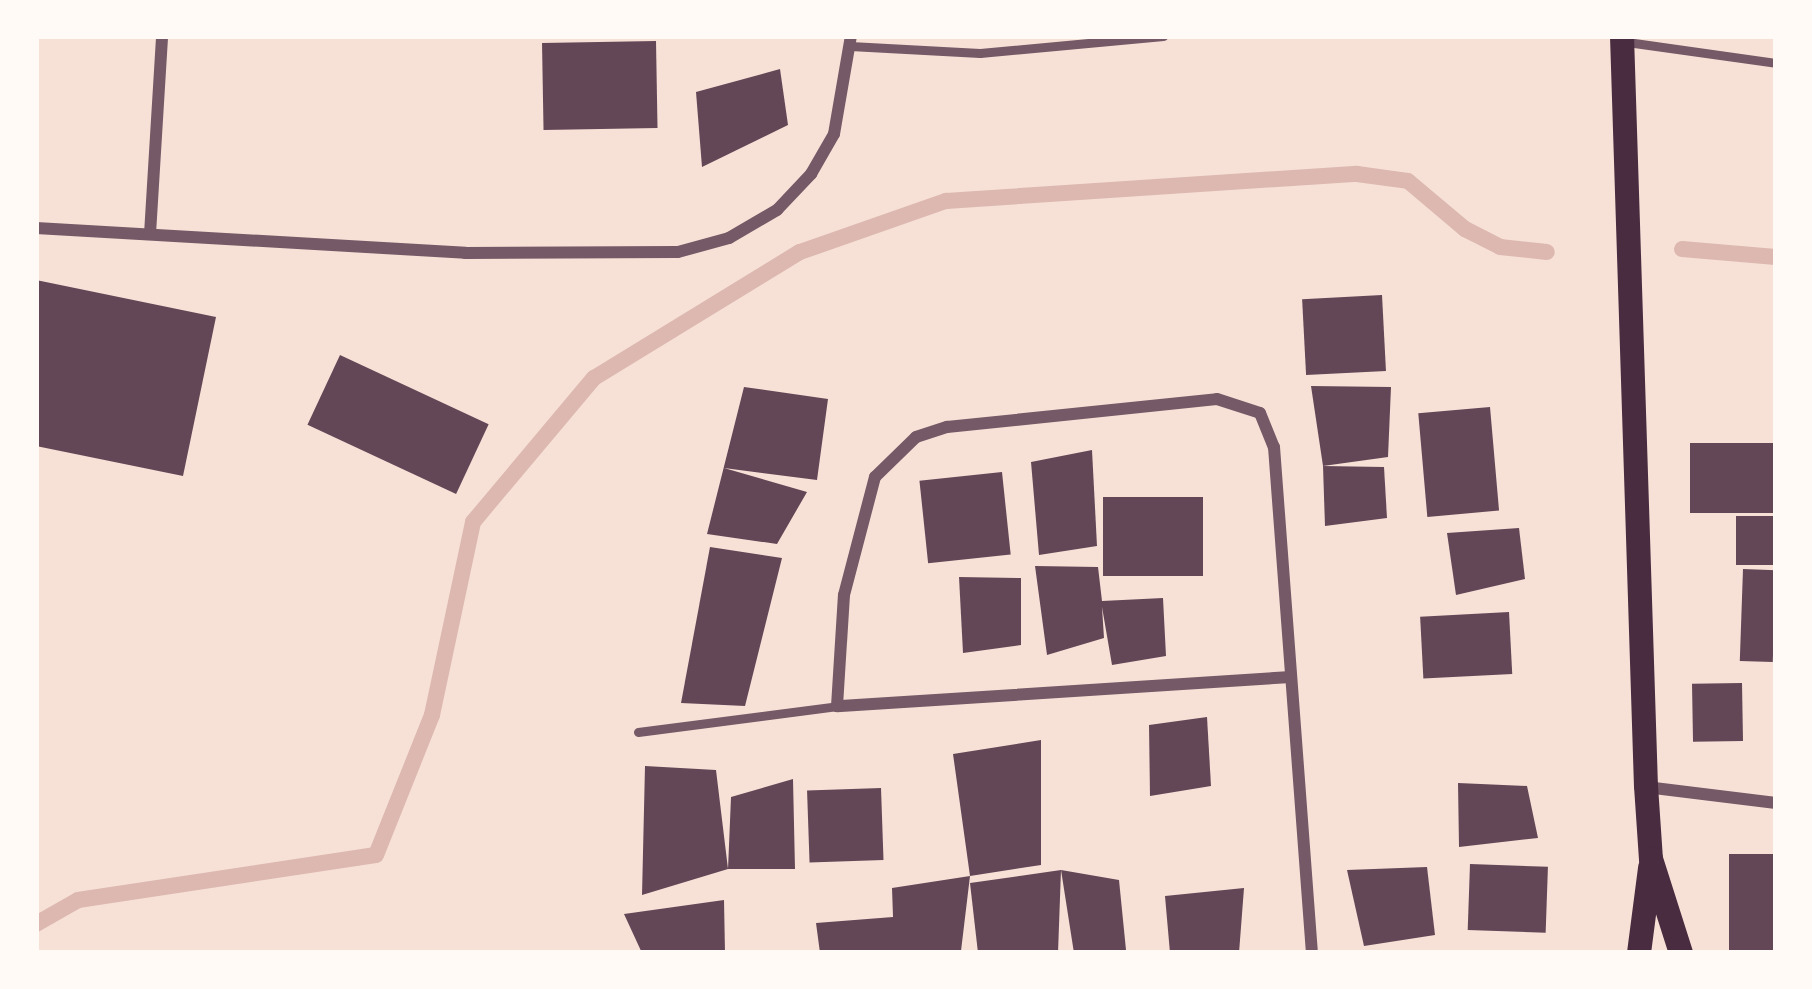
<!DOCTYPE html>
<html>
<head>
<meta charset="utf-8">
<style>
	body { margin:0 }
	#map { position:relative; width:1812px; height:989px; overflow:hidden; background:#f7e1d7; font-family:Mulish,sans-serif }
	div>[style] { position:absolute }
	[style*='--x'] { left:calc(var(--x)*1px); top:calc(var(--y)*1px); width:calc(var(--w)*1px); rotate:calc(var(--a)*1deg) }
	.stream>* { height:16px; margin:-8px; padding:0 8px; transform-origin:8px; border-radius:8px; background:#dcb8b0 }
	.building>* { inset:0; background:#644757; transform-origin:0 0 }
	.service>* { height:9px; margin:-4.5px; padding:0 4.5px; transform-origin:4.5px; border-radius:4.5px; background:#755966 }
	.minor>* { height:12px; margin:-6px; padding:0 6px; transform-origin:6px; border-radius:6px; background:#755966 }
	.secondary>* { height:24px; margin:-12px; padding:0 12px; transform-origin:12px; border-radius:12px; background:#4a2c40 }
	span { translate:-50% -50%; white-space:nowrap; text-align:center; line-height:1.15; -webkit-text-stroke:9px #fffaf5; paint-order:stroke }
	.frame { position:absolute; inset:0; border:39px solid #fffaf5; pointer-events:none }
</style>
</head>
<body>
<div id="map">
	<div class="stream">
		<i style="--x:1682;--y:249;--w:94;--a:4.9"></i>
		<i style="--x:36;--y:924;--w:48;--a:-29.7"></i>
		<i style="--x:78;--y:900;--w:301;--a:-8.6"></i>
		<i style="--x:376;--y:855;--w:151;--a:-68.2"></i>
		<i style="--x:432;--y:715;--w:197;--a:-78"></i>
		<i style="--x:473;--y:522;--w:188;--a:-50"></i>
		<i style="--x:594;--y:378;--w:241;--a:-31.5"></i>
		<i style="--x:800;--y:252;--w:155;--a:-19.3"></i>
		<i style="--x:946;--y:201;--w:412;--a:-3.8"></i>
		<i style="--x:1357;--y:174;--w:51;--a:7.8"></i>
		<i style="--x:1408;--y:181;--w:75;--a:40.1"></i>
		<i style="--x:1465;--y:229;--w:39;--a:27"></i>
		<i style="--x:1500;--y:247;--w:47;--a:6.1"></i>
	</div>
	<div class="building">
		<i style="left:656px;top:41px;width:87px;height:114px;rotate:89deg"></i>
		<i style="clip-path:polygon(780px 69px,788px 125px,702px 167px,696px 92px)"></i>
		<i style="clip-path:polygon(36px 280px,216px 317px,183px 476px,36px 446px)"></i>
		<i style="left:1382px;top:295px;width:76px;height:80px;rotate:87deg"></i>
		<i style="left:340px;top:355px;width:164px;height:77px;rotate:25deg"></i>
		<i style="clip-path:polygon(1311px 386px,1391px 387px,1388px 457px,1323px 466px)"></i>
		<i style="clip-path:polygon(744px 387px,828px 399px,817px 480px,724px 468px,807px 492px,777px 544px,707px 534px)"></i>
		<i style="left:1490px;top:407px;width:104px;height:72px;rotate:85deg"></i>
		<i style="left:1776px;top:443px;width:70px;height:86px;rotate:90deg"></i>
		<i style="clip-path:polygon(1092px 450px,1097px 546px,1039px 555px,1031px 462px)"></i>
		<i style="clip-path:polygon(1323px 466px,1384px 467px,1387px 518px,1325px 526px)"></i>
		<i style="left:1002px;top:472px;width:83px;height:83px;rotate:84deg"></i>
		<i style="left:1203px;top:497px;width:79px;height:100px;rotate:90deg"></i>
		<i style="left:1776px;top:516px;width:49px;height:40px;rotate:90deg"></i>
		<i style="clip-path:polygon(1519px 528px,1525px 579px,1456px 595px,1447px 533px)"></i>
		<i style="clip-path:polygon(710px 547px,782px 558px,745px 706px,681px 703px)"></i>
		<i style="clip-path:polygon(1035px 566px,1098px 567px,1102px 601px,1163px 598px,1166px 656px,1112px 665px,1102px 607px,1104px 638px,1047px 655px)"></i>
		<i style="left:1743px;top:569px;width:33px;height:92px;rotate:2deg"></i>
		<i style="clip-path:polygon(959px 577px,1021px 578px,1021px 645px,963px 653px)"></i>
		<i style="left:1509px;top:612px;width:62px;height:89px;rotate:87deg"></i>
		<i style="left:1742px;top:683px;width:58px;height:50px;rotate:89deg"></i>
		<i style="clip-path:polygon(1207px 717px,1211px 786px,1150px 796px,1149px 725px)"></i>
		<i style="clip-path:polygon(1041px 740px,1041px 865px,970px 876px,961px 951px,820px 953px,816px 923px,893px 917px,892px 888px,970px 876px,953px 754px)"></i>
		<i style="clip-path:polygon(645px 766px,716px 770px,728px 869px,731px 797px,793px 779px,795px 869px,728px 869px,642px 895px)"></i>
		<i style="clip-path:polygon(1458px 783px,1527px 786px,1538px 838px,1459px 847px)"></i>
		<i style="left:881px;top:788px;width:72px;height:74px;rotate:88deg"></i>
		<i style="left:1776px;top:854px;width:99px;height:47px;rotate:90deg"></i>
		<i style="left:1470px;top:864px;width:78px;height:66px;rotate:2deg"></i>
		<i style="clip-path:polygon(1427px 867px,1435px 935px,1364px 946px,1347px 870px)"></i>
		<i style="clip-path:polygon(1061px 870px,1119px 880px,1126px 950px,1074px 953px)"></i>
		<i style="clip-path:polygon(1061px 870px,1058px 953px,978px 953px,970px 883px)"></i>
		<i style="clip-path:polygon(1244px 888px,1239px 953px,1170px 953px,1165px 896px)"></i>
		<i style="clip-path:polygon(724px 900px,725px 953px,642px 953px,624px 914px)"></i>
	</div>
	<div class="service">
		<i style="--x:1627;--y:42;--w:150;--a:8"></i>
		<i style="--x:850;--y:46;--w:130;--a:3.1"></i>
		<i style="--x:980;--y:53;--w:184;--a:-5.3"></i>
		<i style="--x:638;--y:732;--w:201;--a:-7.4"></i>
	</div>
	<div class="minor">
		<i style="--x:36;--y:228;--w:430;--a:3.3"></i>
		<i style="--x:465;--y:253;--w:213;--a:-0.3"></i>
		<i style="--x:678;--y:252;--w:53;--a:-15.4"></i>
		<i style="--x:729;--y:238;--w:56;--a:-30.3"></i>
		<i style="--x:777;--y:210;--w:50;--a:-46.6"></i>
		<i style="--x:811;--y:174;--w:46;--a:-60.1"></i>
		<i style="--x:834;--y:134;--w:99;--a:-80.2"></i>
		<i style="--x:150;--y:234;--w:198;--a:-86.5"></i>
		<i style="--x:1291;--y:677;--w:455;--a:176.3"></i>
		<i style="--x:837;--y:706;--w:111;--a:-86.4"></i>
		<i style="--x:844;--y:595;--w:122;--a:-75.3"></i>
		<i style="--x:875;--y:477;--w:57;--a:-44.3"></i>
		<i style="--x:916;--y:437;--w:33;--a:-18"></i>
		<i style="--x:947;--y:427;--w:271;--a:-5.9"></i>
		<i style="--x:1217;--y:399;--w:45;--a:18"></i>
		<i style="--x:1260;--y:413;--w:37;--a:68"></i>
		<i style="--x:1274;--y:447;--w:507;--a:85.71"></i>
		<i style="--x:1646;--y:787;--w:131;--a:7"></i>
	</div>
	<div class="secondary">
		<i style="--x:1622;--y:36;--w:750;--a:88.17"></i>
		<i style="--x:1646;--y:786;--w:73;--a:86.1"></i>
		<i style="--x:1651;--y:859;--w:99;--a:72.3"></i>
		<i style="--x:1639;--y:953;--w:86;--a:-82.6"></i>
	</div>
	<div class="frame"></div>
</div>
</body>
</html>
